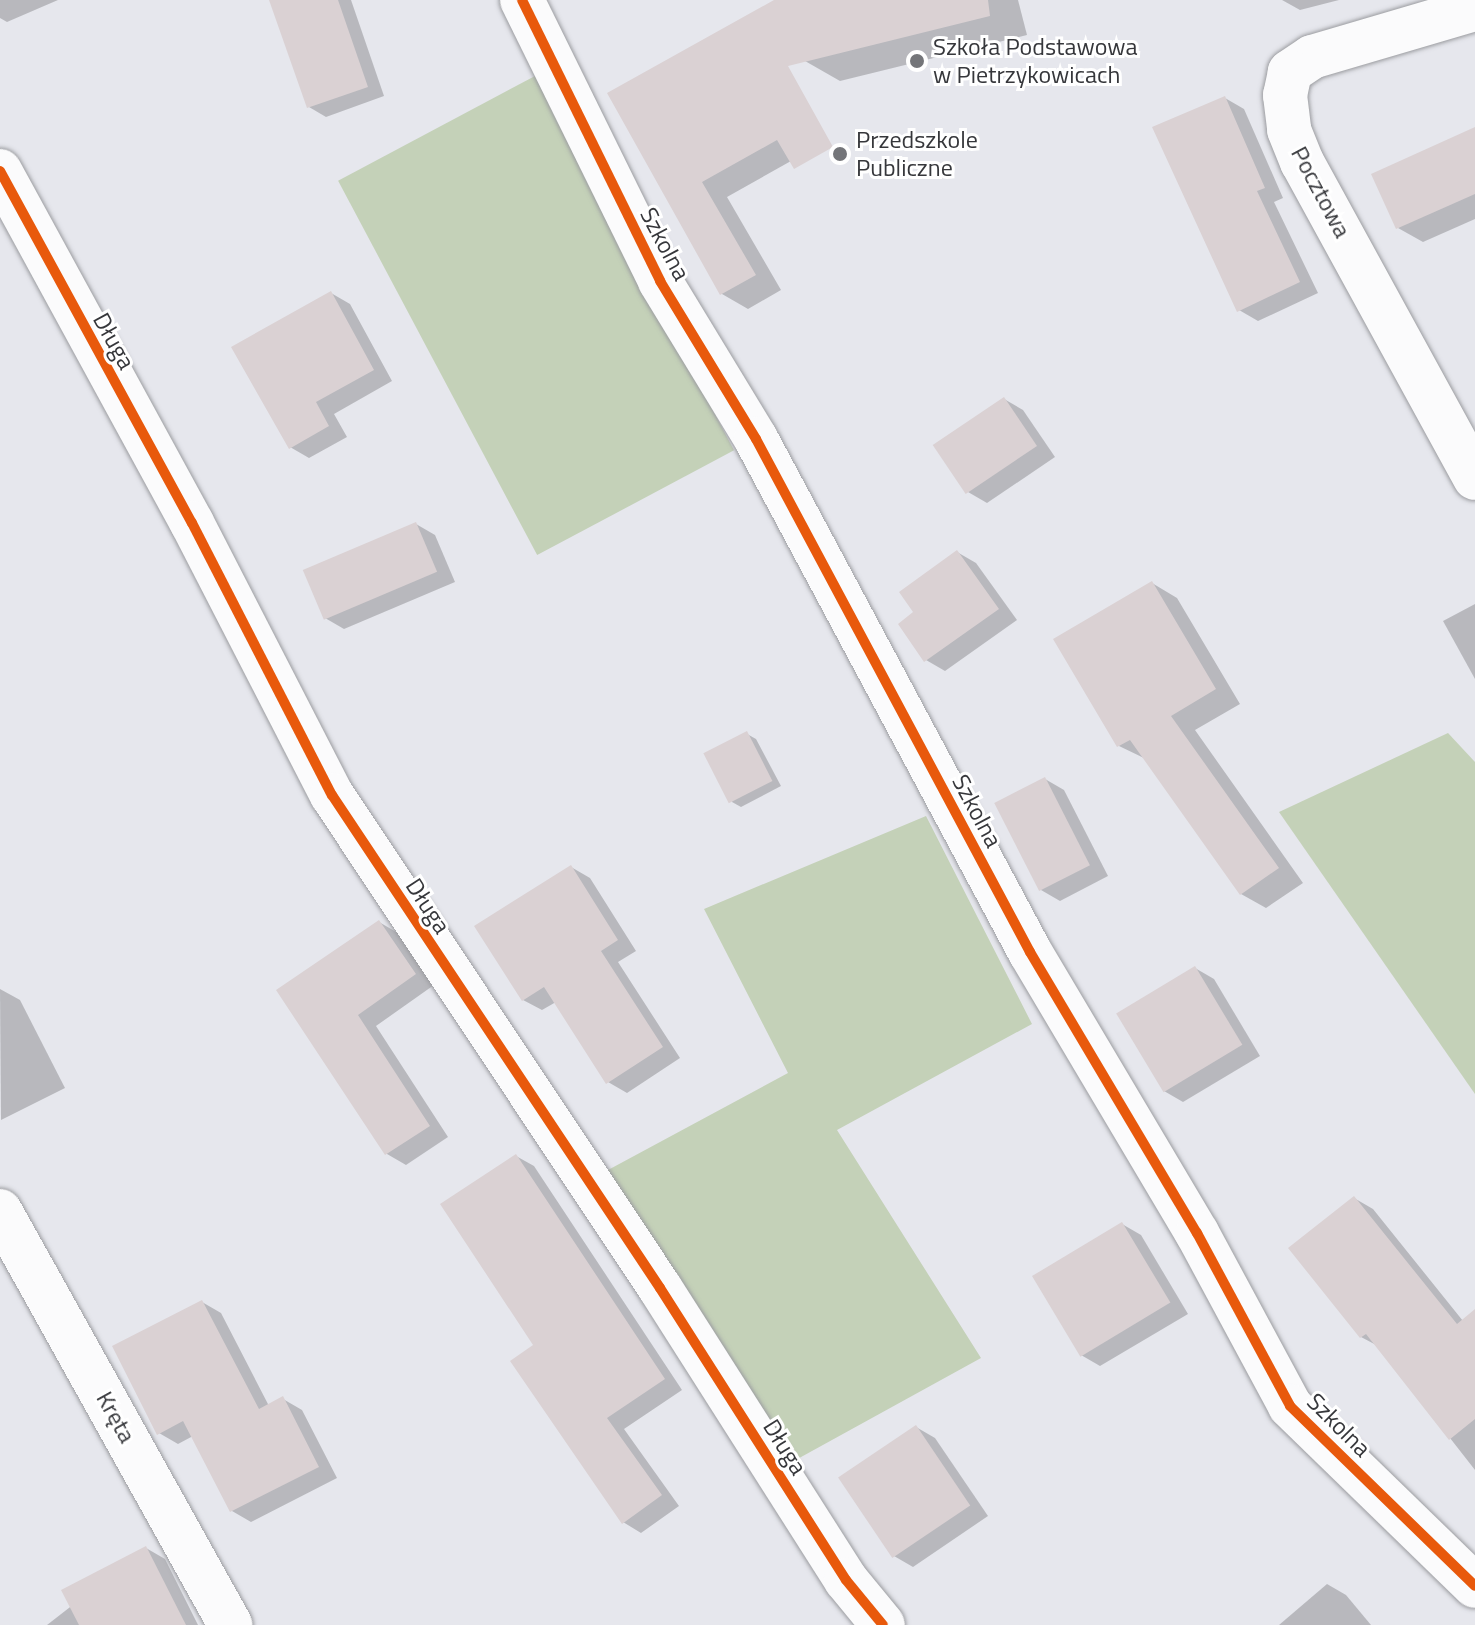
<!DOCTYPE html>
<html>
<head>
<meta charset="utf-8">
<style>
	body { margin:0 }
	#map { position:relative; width:1475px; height:1625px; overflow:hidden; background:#e6e7ed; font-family:"Titillium Web",sans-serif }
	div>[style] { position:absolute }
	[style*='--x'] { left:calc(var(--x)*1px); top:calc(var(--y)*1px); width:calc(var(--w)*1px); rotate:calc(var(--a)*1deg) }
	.green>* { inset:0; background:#c4d1b8; transform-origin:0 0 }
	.shadow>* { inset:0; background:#0003 }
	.building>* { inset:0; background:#dad1d3; transform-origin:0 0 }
	.roads { filter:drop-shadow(0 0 2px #9b9ca0) drop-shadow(0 0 2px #9b9ca0) }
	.minor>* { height:44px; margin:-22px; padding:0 22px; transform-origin:22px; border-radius:22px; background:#fbfbfc }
	.cycleway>* { height:10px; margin:-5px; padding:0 5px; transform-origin:5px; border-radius:5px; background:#e8590c }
	.dots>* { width:22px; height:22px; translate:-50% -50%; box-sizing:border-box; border:4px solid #fff; border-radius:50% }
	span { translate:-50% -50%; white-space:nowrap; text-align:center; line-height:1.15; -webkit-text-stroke:6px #fff; paint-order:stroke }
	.poi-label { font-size:24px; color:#36373b }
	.left { translate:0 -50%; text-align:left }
	.street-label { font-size:24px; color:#36373b }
</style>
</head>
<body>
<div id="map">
	<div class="green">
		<i style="left:535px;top:76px;width:424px;height:223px;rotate:62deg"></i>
		<i style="clip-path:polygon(1448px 733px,1475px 762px,1475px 1094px,1279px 812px)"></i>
		<i style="clip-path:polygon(926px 816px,1032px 1024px,837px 1130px,981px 1358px,792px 1462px,608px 1170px,788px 1073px,704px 909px)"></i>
	</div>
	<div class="shadow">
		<i style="clip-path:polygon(0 0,58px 0,7px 22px,0 18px)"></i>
		<i style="clip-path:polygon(271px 0,351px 0,384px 96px,326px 117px,309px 107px)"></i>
		<i style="clip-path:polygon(790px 0,1018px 0,1027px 35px,840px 81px,805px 61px)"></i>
		<i style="clip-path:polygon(1282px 0,1339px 0,1300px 10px)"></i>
		<i style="clip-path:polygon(724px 30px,791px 161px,727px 197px,781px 290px,748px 309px,722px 294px,610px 94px)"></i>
		<i style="clip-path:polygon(1225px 98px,1244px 109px,1283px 198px,1274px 202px,1318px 293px,1258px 321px,1239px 310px)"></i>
		<i style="clip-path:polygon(1475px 129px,1475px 219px,1423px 242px,1398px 228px)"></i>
		<i style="clip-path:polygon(331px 293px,350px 304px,392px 381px,334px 414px,347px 437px,309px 458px,290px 447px)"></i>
		<i style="clip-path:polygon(1004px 399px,1023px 410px,1055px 457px,987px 503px,968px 492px)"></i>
		<i style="clip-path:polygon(416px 524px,435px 535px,455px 582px,344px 629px,325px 618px)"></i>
		<i style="clip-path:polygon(957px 552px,976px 563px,1017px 620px,945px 671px,926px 660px)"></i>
		<i style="clip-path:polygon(1152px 583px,1177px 598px,1240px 704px,1195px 730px,1303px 883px,1266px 908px,1241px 894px,1146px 759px,1119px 746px)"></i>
		<i style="clip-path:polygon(1475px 604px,1475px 679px,1443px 621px)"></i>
		<i style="clip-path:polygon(747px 734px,756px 739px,781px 786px,741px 807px,732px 802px)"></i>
		<i style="clip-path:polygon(1045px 779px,1064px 790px,1108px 876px,1060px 901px,1041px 890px)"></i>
		<i style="clip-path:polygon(571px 867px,590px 878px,636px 951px,618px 962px,680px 1058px,627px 1093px,608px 1082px,556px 1002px,542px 1010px,523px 1000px)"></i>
		<i style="clip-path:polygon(379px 922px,398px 933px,434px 985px,376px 1026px,448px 1137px,406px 1165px,387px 1154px,279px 991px)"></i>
		<i style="clip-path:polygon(1195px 968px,1214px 979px,1260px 1056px,1183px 1102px,1164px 1091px)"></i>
		<i style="clip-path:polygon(0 989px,20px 1000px,65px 1088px,1px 1120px)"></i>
		<i style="clip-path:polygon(516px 1156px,534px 1166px,682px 1390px,624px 1429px,679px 1506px,641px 1533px,623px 1522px,536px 1346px)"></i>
		<i style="clip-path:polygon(1354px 1198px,1373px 1209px,1463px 1321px,1475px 1312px,1475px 1470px,1378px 1346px,1361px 1337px)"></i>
		<i style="clip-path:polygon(1122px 1224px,1141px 1235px,1188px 1314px,1100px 1366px,1081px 1355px)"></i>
		<i style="clip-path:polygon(202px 1302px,221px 1313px,269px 1406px,283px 1399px,302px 1410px,337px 1478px,251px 1522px,232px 1511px,193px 1436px,178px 1444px,159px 1433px)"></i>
		<i style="clip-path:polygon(916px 1427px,935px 1438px,988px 1516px,913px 1567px,894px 1556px)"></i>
		<i style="clip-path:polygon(146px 1548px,165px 1559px,198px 1625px,47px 1625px)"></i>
		<i style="clip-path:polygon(1327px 1584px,1346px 1595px,1371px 1625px,1279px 1625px)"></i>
	</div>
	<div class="building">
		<i style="clip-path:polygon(269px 0,338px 0,368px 87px,307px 108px)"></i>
		<i style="clip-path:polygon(774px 0,988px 0,990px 16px,788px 66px,833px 147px,794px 169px,777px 140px,702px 182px,756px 275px,720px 295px,607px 93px)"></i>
		<i style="clip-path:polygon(1225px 96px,1265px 188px,1257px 191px,1300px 282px,1237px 312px,1152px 127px)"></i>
		<i style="clip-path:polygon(1475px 127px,1475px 194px,1396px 229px,1371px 174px)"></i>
		<i style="clip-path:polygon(331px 291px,374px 370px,316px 402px,329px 426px,289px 449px,231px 347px)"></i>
		<i style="left:1004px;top:397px;width:59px;height:86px;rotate:56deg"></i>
		<i style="left:416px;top:522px;width:54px;height:123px;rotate:67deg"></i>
		<i style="clip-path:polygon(957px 550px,999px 609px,924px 662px,898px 624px,913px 612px,899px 592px)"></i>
		<i style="clip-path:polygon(1152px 581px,1216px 689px,1171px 716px,1279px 868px,1240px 895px,1130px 740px,1117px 747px,1053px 639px)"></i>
		<i style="left:747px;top:731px;width:56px;height:49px;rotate:63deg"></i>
		<i style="left:1045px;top:777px;width:99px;height:57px;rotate:63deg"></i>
		<i style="clip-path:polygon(571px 865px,618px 940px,601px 951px,663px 1047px,606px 1084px,544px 987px,522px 1001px,474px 926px)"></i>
		<i style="clip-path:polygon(379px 920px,416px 974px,358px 1015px,430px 1126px,385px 1155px,276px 990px)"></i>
		<i style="left:1195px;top:966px;width:92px;height:92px;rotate:59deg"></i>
		<i style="clip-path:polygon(516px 1154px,665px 1379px,607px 1418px,662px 1495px,622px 1524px,510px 1361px,533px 1345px,440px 1204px)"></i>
		<i style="clip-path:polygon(1354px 1196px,1457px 1324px,1475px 1309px,1475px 1419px,1449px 1440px,1366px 1334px,1360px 1338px,1288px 1248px)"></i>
		<i style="left:1122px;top:1222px;width:94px;height:105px;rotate:59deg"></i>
		<i style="clip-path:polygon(202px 1300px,259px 1409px,283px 1396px,319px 1467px,230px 1512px,183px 1421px,157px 1435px,112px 1346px)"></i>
		<i style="left:916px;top:1425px;width:97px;height:94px;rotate:56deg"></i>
		<i style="clip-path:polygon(146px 1546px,186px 1625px,79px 1625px,61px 1590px)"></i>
	</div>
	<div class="roads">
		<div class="minor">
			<i style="--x:522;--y:0;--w:313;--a:63.8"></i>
			<i style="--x:660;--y:281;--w:185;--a:58.7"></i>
			<i style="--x:756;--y:439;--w:582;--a:61.89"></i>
			<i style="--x:1030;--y:952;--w:327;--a:59.3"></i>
			<i style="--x:1197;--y:1233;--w:196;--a:61.7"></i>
			<i style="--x:1290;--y:1406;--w:258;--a:44.2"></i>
			<i style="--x:1475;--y:9;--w:170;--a:163.6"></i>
			<i style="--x:1312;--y:57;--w:27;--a:146"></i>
			<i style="--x:1290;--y:72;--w:24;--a:102"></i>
			<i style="--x:1285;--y:95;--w:35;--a:83"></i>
			<i style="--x:1289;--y:130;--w:35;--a:68"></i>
			<i style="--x:1302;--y:162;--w:360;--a:61.3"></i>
			<i style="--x:0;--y:171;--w:401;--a:61.4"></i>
			<i style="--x:192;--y:523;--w:306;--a:62.8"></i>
			<i style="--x:332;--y:795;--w:592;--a:56.36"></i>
			<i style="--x:660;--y:1288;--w:346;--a:57.5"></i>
			<i style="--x:846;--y:1580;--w:58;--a:50.6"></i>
			<i style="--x:0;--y:1211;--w:474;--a:60.9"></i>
		</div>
	</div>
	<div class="cycleway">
		<i style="--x:522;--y:0;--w:313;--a:63.8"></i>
		<i style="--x:660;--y:281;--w:185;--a:58.7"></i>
		<i style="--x:756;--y:439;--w:582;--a:61.89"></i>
		<i style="--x:1030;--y:952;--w:327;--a:59.3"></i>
		<i style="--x:1197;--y:1233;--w:196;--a:61.7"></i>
		<i style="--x:1290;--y:1406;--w:258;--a:44.2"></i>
		<i style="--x:0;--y:171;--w:401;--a:61.4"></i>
		<i style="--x:192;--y:523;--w:306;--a:62.8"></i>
		<i style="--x:332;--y:795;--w:592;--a:56.36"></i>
		<i style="--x:660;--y:1288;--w:346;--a:57.5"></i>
		<i style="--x:846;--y:1580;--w:58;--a:50.6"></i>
	</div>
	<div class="dots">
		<i style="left:917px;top:61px;background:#747579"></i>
		<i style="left:840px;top:154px;background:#747579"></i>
	</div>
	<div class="poi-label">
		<span class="left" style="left:933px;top:61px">Szkoła Podstawowa<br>w Pietrzykowicach</span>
		<span class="left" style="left:856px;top:154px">Przedszkole<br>Publiczne</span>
	</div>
	<div class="street-label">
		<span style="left:1321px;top:192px;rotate:62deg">Pocztowa</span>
		<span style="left:665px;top:244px;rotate:62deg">Szkolna</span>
		<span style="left:114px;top:341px;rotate:61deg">Długa</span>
		<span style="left:977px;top:811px;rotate:62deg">Szkolna</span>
		<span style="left:428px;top:906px;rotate:57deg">Długa</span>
		<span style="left:116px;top:1417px;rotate:61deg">Kręta</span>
		<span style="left:1339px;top:1425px;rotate:45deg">Szkolna</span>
		<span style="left:785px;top:1447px;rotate:58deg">Długa</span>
	</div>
</div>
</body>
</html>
